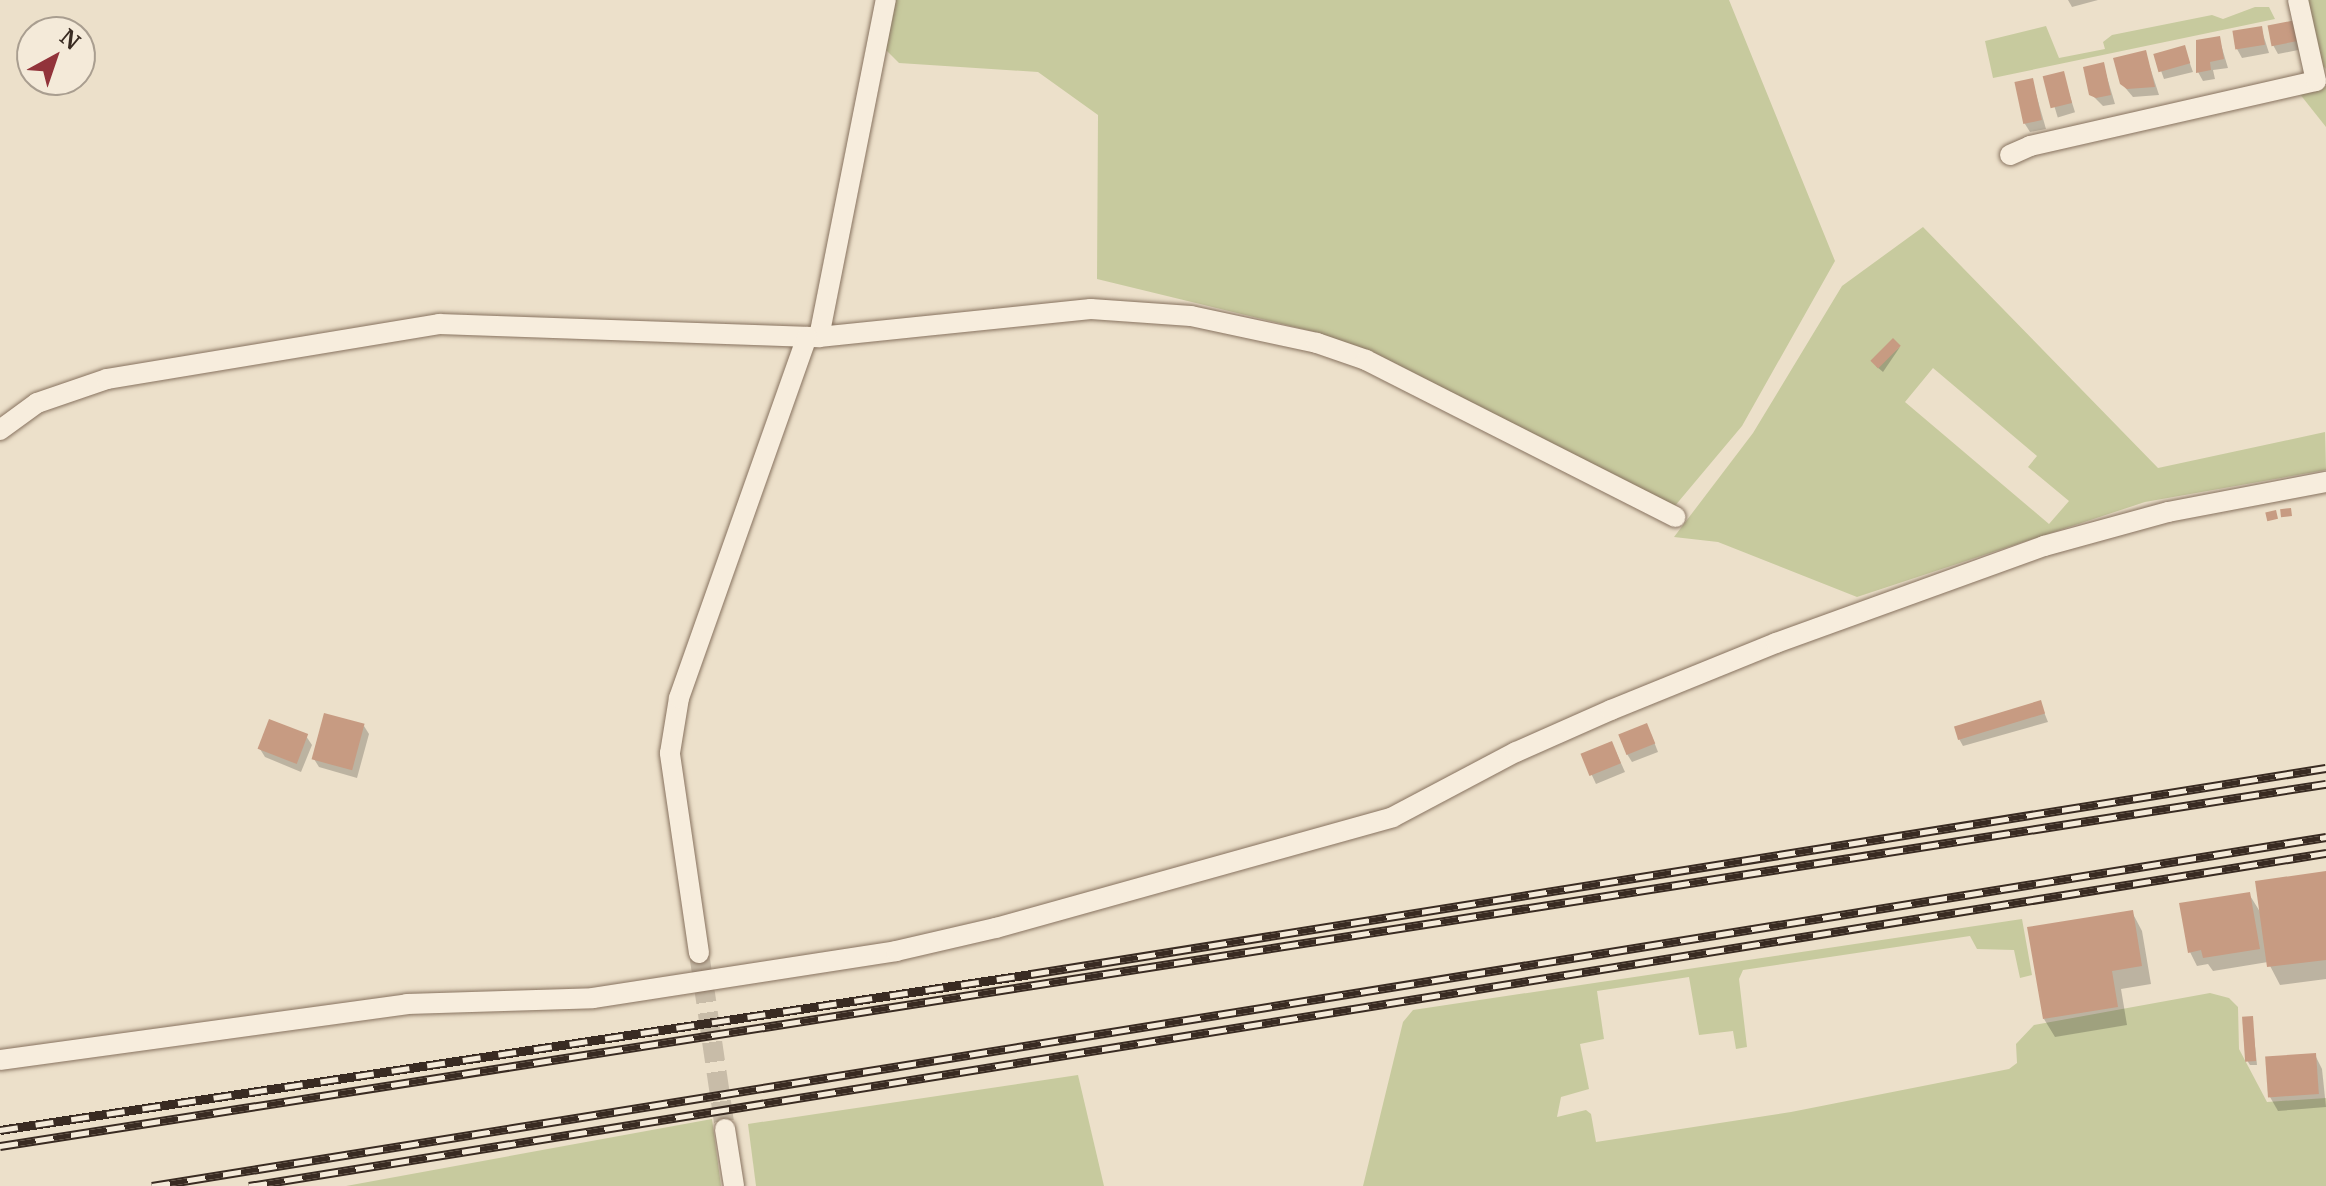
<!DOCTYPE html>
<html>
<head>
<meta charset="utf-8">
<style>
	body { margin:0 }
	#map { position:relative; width:2326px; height:1186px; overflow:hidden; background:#ece0ca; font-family:Merriweather,serif }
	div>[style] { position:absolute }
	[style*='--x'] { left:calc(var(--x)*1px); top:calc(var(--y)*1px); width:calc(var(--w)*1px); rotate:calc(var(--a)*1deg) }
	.green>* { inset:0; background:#c7ca9e }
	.shadow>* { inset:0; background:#0003; transform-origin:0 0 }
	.building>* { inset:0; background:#c79b82; transform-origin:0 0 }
	.street-tunnel>* { height:20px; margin-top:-10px; transform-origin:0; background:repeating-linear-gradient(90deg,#c8bca8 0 20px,transparent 0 30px) }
	.roads { filter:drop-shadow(0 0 2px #87725f) drop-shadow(0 0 2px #87725f) }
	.street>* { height:20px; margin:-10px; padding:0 10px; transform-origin:10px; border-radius:10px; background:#f7eddd }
	.rail>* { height:9px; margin-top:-4.5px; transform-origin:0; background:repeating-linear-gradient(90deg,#f4ead9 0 18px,#392b22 0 36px); box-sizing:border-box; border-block:2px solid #392b22 }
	span { translate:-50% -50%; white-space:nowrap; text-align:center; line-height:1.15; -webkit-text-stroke:6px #f4ead9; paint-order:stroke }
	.north { position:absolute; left:16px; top:16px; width:80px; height:80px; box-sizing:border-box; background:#f4ead9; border:2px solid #a99e90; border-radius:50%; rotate:40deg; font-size:22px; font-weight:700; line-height:32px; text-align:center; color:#392b22 }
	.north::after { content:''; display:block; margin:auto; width:28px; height:36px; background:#92333a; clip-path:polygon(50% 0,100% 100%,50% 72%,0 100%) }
</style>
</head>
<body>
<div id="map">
	<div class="green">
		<i style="clip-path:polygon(886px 0,1729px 0,1835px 261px,1742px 426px,1674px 507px,1377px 354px,1315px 332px,1097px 279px,1098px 115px,1038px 72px,899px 63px,878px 42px)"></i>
		<i style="clip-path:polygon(2306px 0,2326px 0,2326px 69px,2323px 66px)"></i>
		<i style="clip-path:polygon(2255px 7px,2269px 7px,2275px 19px,1993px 78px,1985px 41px,2046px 26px,2059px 58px,2105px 49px,2103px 42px,2112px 35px,2212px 15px,2223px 19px)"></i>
		<i style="clip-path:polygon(2326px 86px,2326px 127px,2299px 93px)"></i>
		<i style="clip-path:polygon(evenodd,1923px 227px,2158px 468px,2325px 432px,2326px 470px,2145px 502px,1857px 597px,1718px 542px,1674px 537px,1753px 433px,1842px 286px,1923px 227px,1933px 368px,2037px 456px,2028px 467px,2069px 501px,2049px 524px,1905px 402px,1933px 368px)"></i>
		<i style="clip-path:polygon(2022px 919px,2032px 975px,2020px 978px,2014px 950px,1977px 949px,1970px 936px,1743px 970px,1739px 979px,1747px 1047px,1736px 1049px,1733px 1031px,1699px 1035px,1689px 977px,1597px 991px,1604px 1039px,1580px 1044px,1589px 1089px,1561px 1097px,1557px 1117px,1586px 1110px,1591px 1114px,1596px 1142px,1791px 1112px,2009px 1069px,2017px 1063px,2016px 1044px,2034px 1025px,2210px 993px,2229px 998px,2238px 1007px,2239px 1049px,2267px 1102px,2326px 1098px,2326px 1186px,1363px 1186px,1403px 1022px,1413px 1010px)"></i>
		<i style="clip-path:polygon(1078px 1075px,1104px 1186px,756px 1186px,748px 1124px)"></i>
		<i style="clip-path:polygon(712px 1119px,721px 1186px,346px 1186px)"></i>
	</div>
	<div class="shadow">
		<i style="clip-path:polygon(2068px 0,2098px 0,2072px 7px)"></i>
		<i style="clip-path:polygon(2295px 22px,2303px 49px,2278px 54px,2273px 45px)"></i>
		<i style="clip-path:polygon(2261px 28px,2269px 53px,2242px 58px,2237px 49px)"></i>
		<i style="clip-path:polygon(2219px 38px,2228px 68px,2213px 70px,2215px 79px,2203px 81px,2198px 72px)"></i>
		<i style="clip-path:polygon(2184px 47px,2193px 72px,2164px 79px,2155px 54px)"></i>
		<i style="clip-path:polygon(2145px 52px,2159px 95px,2133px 97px,2122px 84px)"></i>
		<i style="clip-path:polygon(2103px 64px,2115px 104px,2103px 106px,2091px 94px)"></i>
		<i style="left:2063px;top:73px;width:41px;height:18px;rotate:73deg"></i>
		<i style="clip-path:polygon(2032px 80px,2046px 129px,2030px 132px,2025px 124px)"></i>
		<i style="clip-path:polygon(1900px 347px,1883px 372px,1876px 366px)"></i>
		<i style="clip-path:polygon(2040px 702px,2048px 722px,1963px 746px,1958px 737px)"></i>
		<i style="clip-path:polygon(364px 726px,369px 734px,357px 778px,319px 767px,314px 759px)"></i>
		<i style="clip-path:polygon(1651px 734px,1658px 752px,1632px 762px,1627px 754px)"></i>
		<i style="clip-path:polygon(306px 736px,312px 745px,301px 772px,265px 757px,260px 749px)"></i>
		<i style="clip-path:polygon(1616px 752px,1625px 772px,1596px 784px,1583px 756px)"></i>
		<i style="clip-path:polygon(2326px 873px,2326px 979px,2280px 985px,2268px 962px,2213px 971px,2208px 964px,2197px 966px,2190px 952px,2249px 894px,2262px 915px)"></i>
		<i style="clip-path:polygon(2132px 912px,2142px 931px,2151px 984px,2121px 989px,2127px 1025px,2055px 1037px,2044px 1019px)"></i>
		<i style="clip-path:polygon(2252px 1018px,2257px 1065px,2250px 1065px,2248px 1062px)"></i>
		<i style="clip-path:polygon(2315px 1055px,2322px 1069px,2326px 1107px,2278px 1111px,2270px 1097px)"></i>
	</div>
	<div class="building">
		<i style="left:2296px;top:20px;width:21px;height:29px;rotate:79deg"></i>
		<i style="left:2262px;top:26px;width:19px;height:30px;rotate:81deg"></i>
		<i style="clip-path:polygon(2220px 36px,2224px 59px,2210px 62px,2211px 70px,2196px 73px,2196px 40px)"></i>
		<i style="left:2185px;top:45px;width:19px;height:33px;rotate:74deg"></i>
		<i style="clip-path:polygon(2146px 50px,2155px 87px,2127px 89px,2120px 84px,2113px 58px)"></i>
		<i style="clip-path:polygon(2104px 62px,2111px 95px,2096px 98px,2089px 95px,2083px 67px)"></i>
		<i style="left:2064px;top:71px;width:33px;height:22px;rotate:76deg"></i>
		<i style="left:2033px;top:78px;width:43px;height:19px;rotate:78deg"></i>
		<i style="left:1893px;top:338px;width:11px;height:32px;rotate:45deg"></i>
		<i style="left:2291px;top:508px;width:8px;height:11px;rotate:83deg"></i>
		<i style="left:2276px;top:510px;width:9px;height:11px;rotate:77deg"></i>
		<i style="left:2041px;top:700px;width:14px;height:91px;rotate:73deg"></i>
		<i style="left:324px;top:713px;width:42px;height:48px;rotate:15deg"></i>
		<i style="left:269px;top:719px;width:42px;height:32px;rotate:21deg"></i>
		<i style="left:1647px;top:723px;width:22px;height:31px;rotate:68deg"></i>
		<i style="left:1612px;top:741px;width:24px;height:34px;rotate:68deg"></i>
		<i style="clip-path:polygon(2326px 871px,2326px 960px,2267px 967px,2255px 881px)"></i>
		<i style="clip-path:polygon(2250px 892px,2260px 949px,2203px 958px,2201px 950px,2188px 953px,2179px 903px)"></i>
		<i style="clip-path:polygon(2133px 910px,2142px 966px,2112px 971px,2118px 1007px,2043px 1019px,2027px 927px)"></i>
		<i style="left:2253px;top:1016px;width:45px;height:11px;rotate:86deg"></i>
		<i style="left:2316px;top:1053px;width:41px;height:51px;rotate:86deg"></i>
	</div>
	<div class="street-tunnel">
		<i style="--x:699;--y:953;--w:178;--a:81.6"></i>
	</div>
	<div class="roads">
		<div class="street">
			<i style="--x:2010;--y:155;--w:22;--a:-24"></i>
			<i style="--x:2030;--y:146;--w:293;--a:-12.8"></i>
			<i style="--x:2316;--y:81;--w:83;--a:-102.5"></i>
			<i style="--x:819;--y:337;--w:344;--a:-78.8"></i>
			<i style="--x:0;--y:430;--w:46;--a:-36.1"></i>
			<i style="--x:37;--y:403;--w:74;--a:-18.9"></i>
			<i style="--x:107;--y:379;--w:337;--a:-9.4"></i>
			<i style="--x:439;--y:324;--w:380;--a:2"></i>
			<i style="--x:819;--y:337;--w:273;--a:-5.9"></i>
			<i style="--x:1091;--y:309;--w:100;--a:4"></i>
			<i style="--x:1191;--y:316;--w:129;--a:12.1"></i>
			<i style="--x:1317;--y:343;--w:52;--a:19.1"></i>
			<i style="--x:1366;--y:360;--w:347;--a:26.9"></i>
			<i style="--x:699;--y:953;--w:202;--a:-98.3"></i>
			<i style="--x:670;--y:753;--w:56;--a:-80.7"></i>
			<i style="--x:679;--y:698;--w:383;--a:-70.5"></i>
			<i style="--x:0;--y:1060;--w:411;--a:-7.8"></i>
			<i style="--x:407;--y:1004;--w:186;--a:-1.8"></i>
			<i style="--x:593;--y:998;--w:307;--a:-8.8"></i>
			<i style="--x:896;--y:951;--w:103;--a:-13"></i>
			<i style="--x:996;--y:928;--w:412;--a:-15.6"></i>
			<i style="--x:1393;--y:817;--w:139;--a:-27.9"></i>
			<i style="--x:1516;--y:752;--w:104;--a:-23.9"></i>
			<i style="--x:1611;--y:710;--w:178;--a:-22.1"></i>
			<i style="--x:1776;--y:643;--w:285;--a:-19.9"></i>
			<i style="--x:2044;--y:546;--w:129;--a:-15.3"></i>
			<i style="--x:2168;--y:512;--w:161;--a:-10.8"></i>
			<i style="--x:725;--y:1129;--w:58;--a:81"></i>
		</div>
	</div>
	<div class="rail">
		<i style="--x:0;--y:1130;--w:1043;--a:-8.6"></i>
		<i style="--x:1031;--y:974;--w:1311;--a:-9.04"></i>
		<i style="--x:0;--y:1146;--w:2354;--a:-8.85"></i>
		<i style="--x:152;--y:1186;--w:2202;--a:-9.12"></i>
		<i style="--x:249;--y:1186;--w:2104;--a:-9.11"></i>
	</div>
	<div class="north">N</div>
</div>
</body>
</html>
